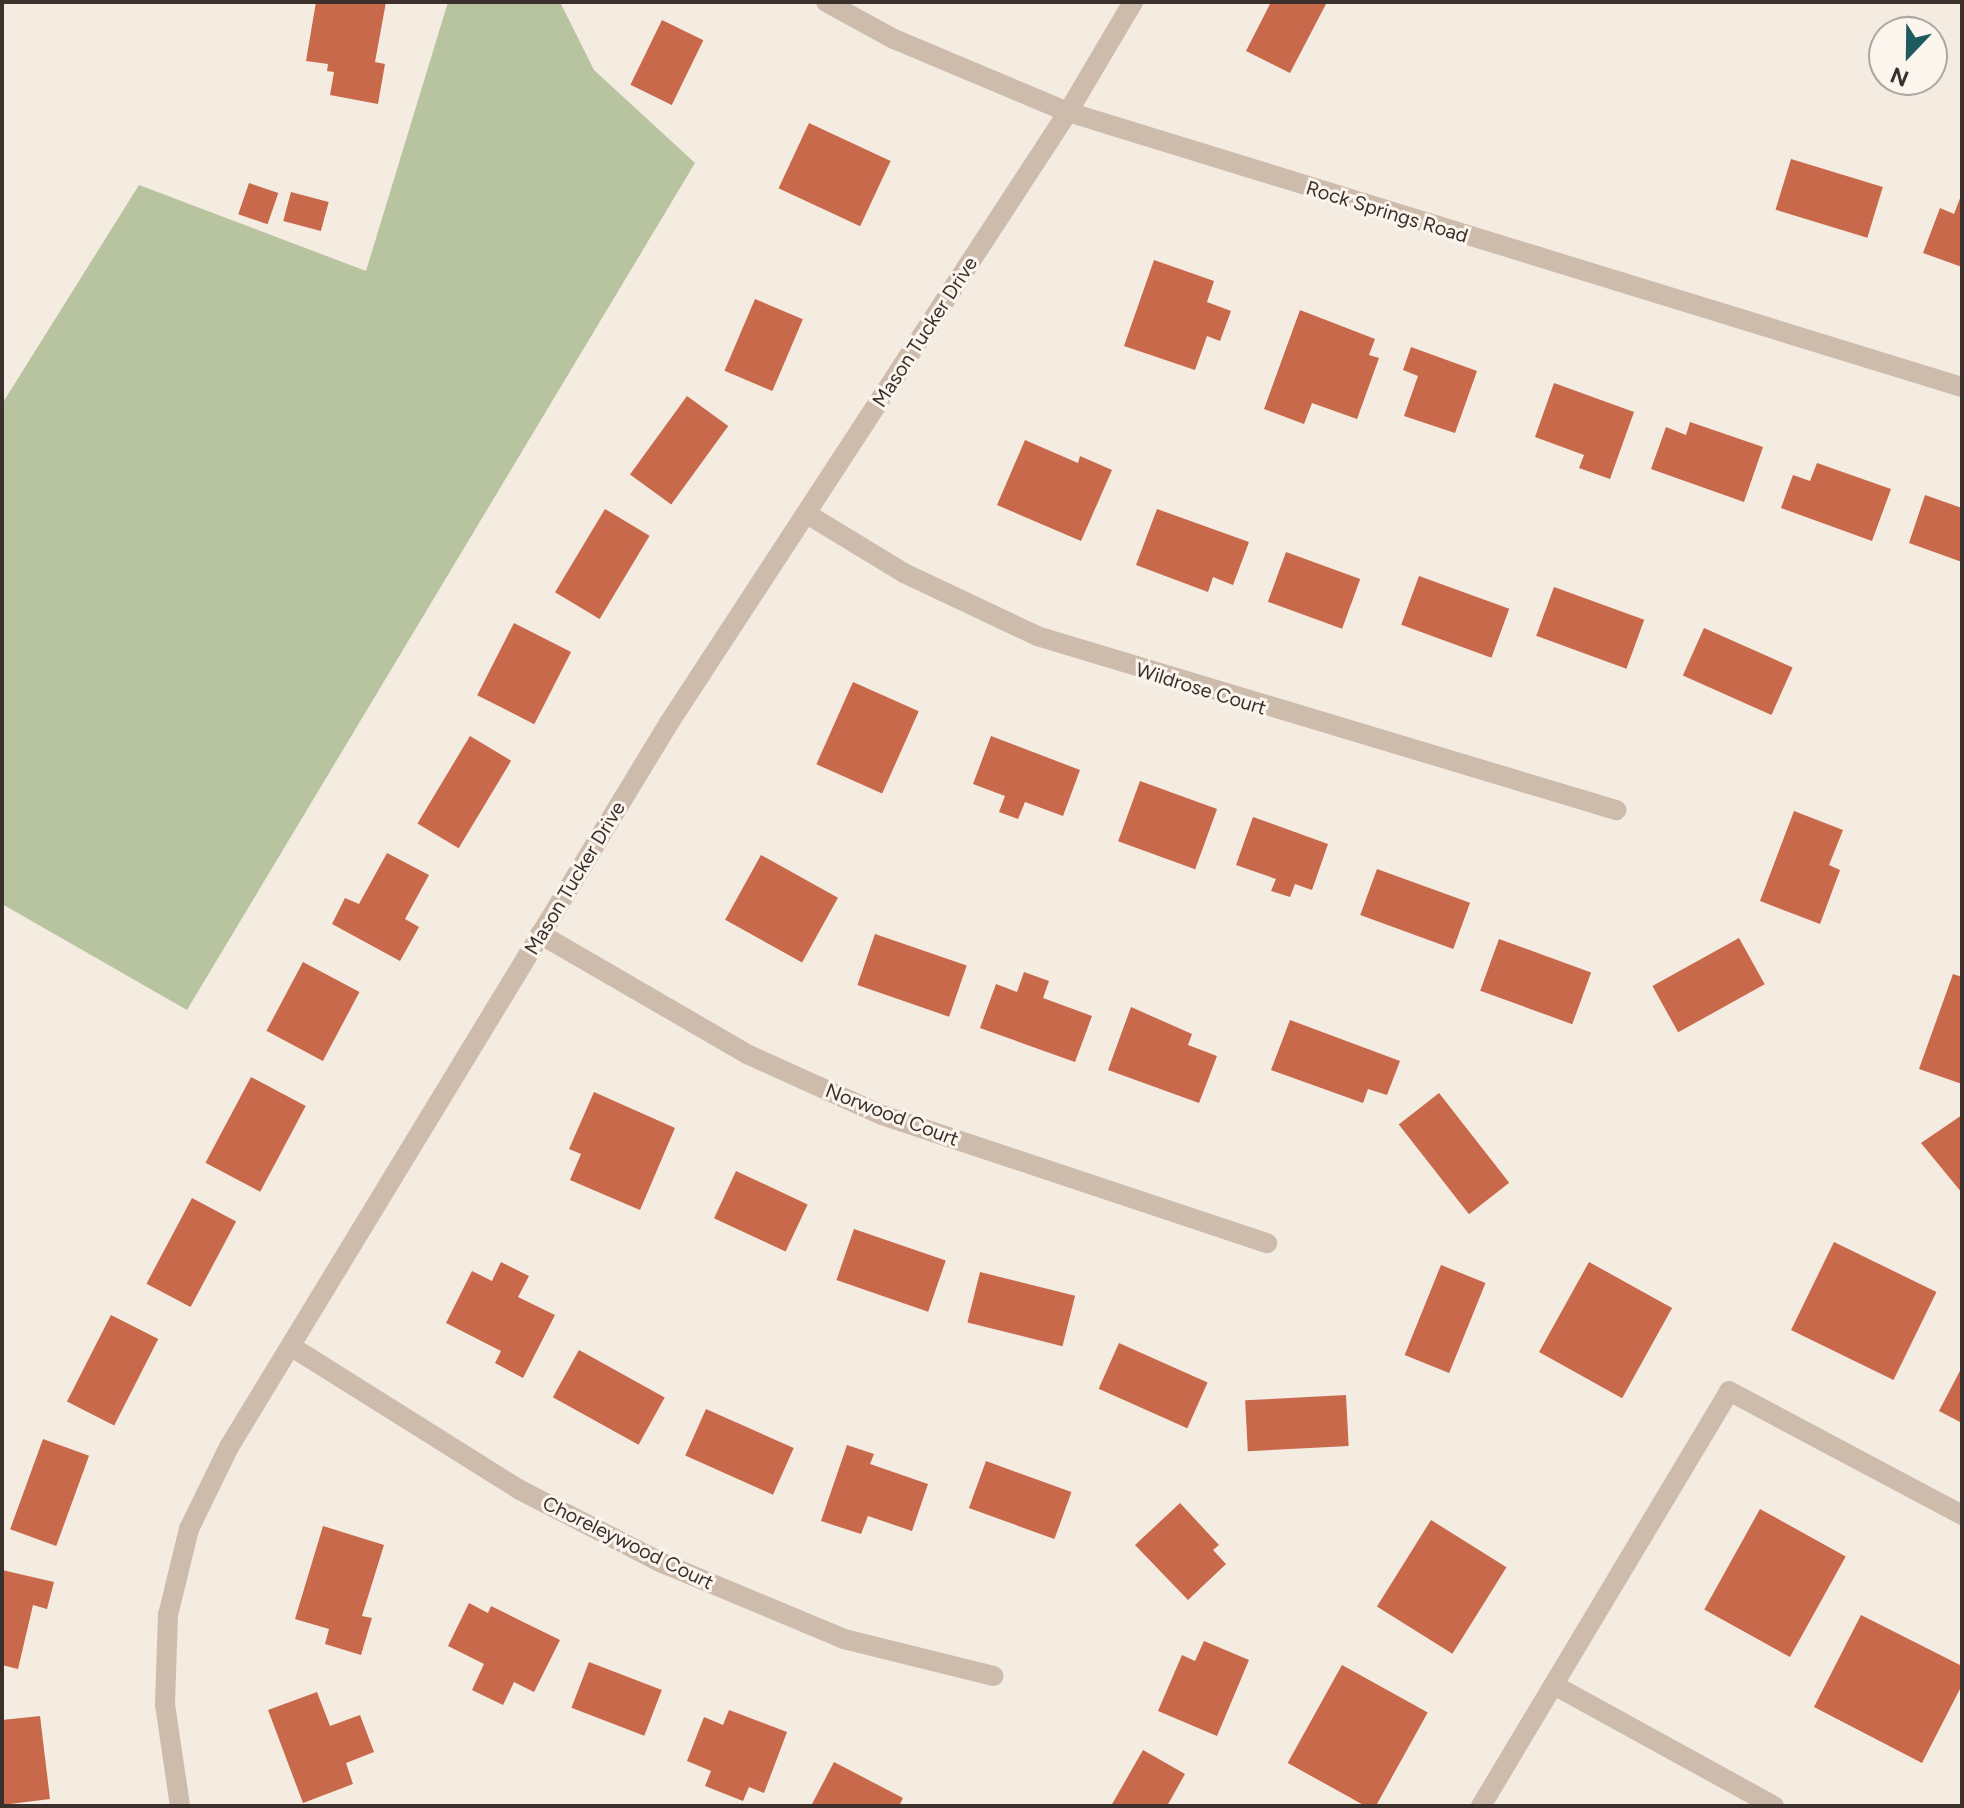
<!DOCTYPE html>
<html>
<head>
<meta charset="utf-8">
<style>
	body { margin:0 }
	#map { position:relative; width:1964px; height:1808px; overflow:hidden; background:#f4ebe1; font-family:Figtree,sans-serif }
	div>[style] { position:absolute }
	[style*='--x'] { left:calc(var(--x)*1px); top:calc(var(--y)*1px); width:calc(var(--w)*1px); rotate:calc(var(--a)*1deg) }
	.green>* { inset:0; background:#b8c4a0 }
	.building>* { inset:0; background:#c8694b; transform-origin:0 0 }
	.minor>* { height:20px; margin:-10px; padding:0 10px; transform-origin:10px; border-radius:10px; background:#cdbbac }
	span { translate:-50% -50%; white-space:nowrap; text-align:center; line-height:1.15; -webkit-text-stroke:6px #fbf5ee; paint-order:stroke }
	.street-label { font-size:20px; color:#3b302b }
	.frame { position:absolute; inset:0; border:4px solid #3b302b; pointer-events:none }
	.north { position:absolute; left:1868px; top:16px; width:80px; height:80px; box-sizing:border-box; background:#fbf5ee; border:2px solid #aea6a0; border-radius:50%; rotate:202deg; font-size:22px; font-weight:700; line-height:32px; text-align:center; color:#3b302b }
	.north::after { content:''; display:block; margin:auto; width:28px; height:36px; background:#1f5a5e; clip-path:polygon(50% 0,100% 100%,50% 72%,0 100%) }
</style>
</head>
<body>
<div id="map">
	<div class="green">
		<i style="clip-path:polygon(448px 2px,560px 2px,594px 70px,695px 163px,187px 1010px,2px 904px,2px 404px,139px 185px,366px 271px)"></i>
	</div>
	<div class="building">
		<i style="clip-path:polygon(316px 2px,386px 2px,375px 62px,385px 64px,378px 104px,330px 95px,334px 72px,327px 71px,328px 64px,306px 61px)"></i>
		<i style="clip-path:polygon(1271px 2px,1327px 2px,1290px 73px,1246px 51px)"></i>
		<i style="left:662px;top:20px;width:46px;height:72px;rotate:26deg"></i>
		<i style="left:809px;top:123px;width:90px;height:72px;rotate:25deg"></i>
		<i style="left:1791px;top:159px;width:96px;height:53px;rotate:17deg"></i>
		<i style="left:249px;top:183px;width:31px;height:33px;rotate:19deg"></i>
		<i style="left:291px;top:192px;width:39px;height:30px;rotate:15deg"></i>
		<i style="clip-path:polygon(1962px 193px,1962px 267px,1923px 253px,1940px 208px,1954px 214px)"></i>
		<i style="clip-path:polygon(1154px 260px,1214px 281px,1207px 302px,1231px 311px,1220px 341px,1207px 336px,1195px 370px,1124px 346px)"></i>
		<i style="left:755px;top:299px;width:52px;height:78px;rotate:23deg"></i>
		<i style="clip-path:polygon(1300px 310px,1375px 339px,1369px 355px,1379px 358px,1357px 419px,1312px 403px,1304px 424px,1264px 409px)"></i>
		<i style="clip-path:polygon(1411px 347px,1477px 371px,1455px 433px,1404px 416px,1418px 376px,1403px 370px)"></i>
		<i style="clip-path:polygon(1554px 383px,1634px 412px,1610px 479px,1579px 468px,1584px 455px,1535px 437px)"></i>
		<i style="left:687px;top:396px;width:51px;height:97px;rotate:36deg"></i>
		<i style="clip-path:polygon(1690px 422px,1763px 447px,1744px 502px,1651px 469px,1666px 427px,1686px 435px)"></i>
		<i style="clip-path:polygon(1025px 440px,1078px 463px,1080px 456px,1112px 470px,1081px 541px,997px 505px)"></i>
		<i style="clip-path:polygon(1817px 463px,1891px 489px,1872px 541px,1781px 508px,1793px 475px,1810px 481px)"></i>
		<i style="clip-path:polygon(1925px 495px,1962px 508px,1962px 562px,1909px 543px)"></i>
		<i style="left:605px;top:509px;width:52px;height:97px;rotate:31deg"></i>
		<i style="clip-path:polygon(1157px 509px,1249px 542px,1233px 585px,1213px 577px,1208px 592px,1136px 565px)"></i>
		<i style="left:1286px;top:552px;width:79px;height:53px;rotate:20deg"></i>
		<i style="left:1419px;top:576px;width:96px;height:52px;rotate:20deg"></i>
		<i style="left:1554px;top:587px;width:96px;height:52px;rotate:20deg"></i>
		<i style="left:514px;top:623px;width:64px;height:81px;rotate:27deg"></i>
		<i style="left:1704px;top:628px;width:97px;height:52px;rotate:24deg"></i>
		<i style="left:853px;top:682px;width:72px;height:90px;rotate:24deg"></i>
		<i style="left:470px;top:736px;width:48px;height:102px;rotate:31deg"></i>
		<i style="clip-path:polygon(991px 736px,1080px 770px,1063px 816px,1025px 802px,1018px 819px,999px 812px,1005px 796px,973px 784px)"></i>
		<i style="left:1140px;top:781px;width:82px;height:64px;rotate:20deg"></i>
		<i style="clip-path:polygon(1794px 811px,1843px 830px,1829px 865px,1840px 870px,1820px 924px,1760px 901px)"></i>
		<i style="clip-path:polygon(1253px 817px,1328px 844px,1312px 890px,1295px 884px,1290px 897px,1271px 891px,1276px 879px,1236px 865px)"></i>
		<i style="clip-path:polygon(387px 853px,429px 875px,405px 919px,419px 927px,400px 961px,332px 924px,345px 898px,359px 904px)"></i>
		<i style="left:761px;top:855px;width:88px;height:74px;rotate:29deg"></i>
		<i style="left:1377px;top:869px;width:99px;height:49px;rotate:20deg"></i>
		<i style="left:875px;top:934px;width:97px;height:54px;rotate:19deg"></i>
		<i style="left:1739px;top:938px;width:53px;height:99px;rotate:61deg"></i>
		<i style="left:1499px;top:939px;width:98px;height:55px;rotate:20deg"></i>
		<i style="left:303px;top:962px;width:64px;height:78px;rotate:28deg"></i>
		<i style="clip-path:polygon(1024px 972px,1049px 981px,1043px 998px,1092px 1016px,1075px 1062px,980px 1028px,996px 984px,1017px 992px)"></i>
		<i style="clip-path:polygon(1953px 974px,1962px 977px,1962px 1084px,1919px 1069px)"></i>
		<i style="clip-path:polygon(1131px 1007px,1192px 1034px,1188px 1045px,1217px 1056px,1199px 1103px,1108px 1070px)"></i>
		<i style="clip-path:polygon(1290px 1020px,1400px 1061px,1387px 1095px,1368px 1089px,1363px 1103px,1271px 1070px)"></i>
		<i style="left:251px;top:1077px;width:62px;height:97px;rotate:28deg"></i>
		<i style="clip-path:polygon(594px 1092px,675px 1128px,640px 1210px,570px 1180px,581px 1154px,569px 1149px)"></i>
		<i style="left:1439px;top:1093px;width:114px;height:51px;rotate:52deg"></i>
		<i style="clip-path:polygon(1962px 1115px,1962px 1193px,1921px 1143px)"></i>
		<i style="left:736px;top:1171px;width:79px;height:52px;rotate:25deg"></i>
		<i style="left:192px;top:1198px;width:50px;height:97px;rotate:28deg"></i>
		<i style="left:854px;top:1229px;width:97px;height:54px;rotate:19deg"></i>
		<i style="left:1834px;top:1242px;width:114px;height:98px;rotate:26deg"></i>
		<i style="clip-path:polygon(501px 1262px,529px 1276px,518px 1297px,555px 1315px,523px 1378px,495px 1363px,501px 1351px,446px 1323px,472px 1271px,492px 1281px)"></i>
		<i style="left:1589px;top:1262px;width:95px;height:103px;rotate:29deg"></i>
		<i style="left:1441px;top:1265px;width:48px;height:97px;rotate:22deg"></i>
		<i style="left:980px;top:1272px;width:98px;height:52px;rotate:14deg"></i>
		<i style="left:111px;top:1315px;width:53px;height:97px;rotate:27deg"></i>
		<i style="left:1119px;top:1343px;width:97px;height:50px;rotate:24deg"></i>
		<i style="left:579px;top:1350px;width:98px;height:54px;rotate:29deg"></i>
		<i style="clip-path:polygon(1962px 1367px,1962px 1423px,1939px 1411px)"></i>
		<i style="left:1346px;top:1395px;width:51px;height:101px;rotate:87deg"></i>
		<i style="left:706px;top:1409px;width:96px;height:51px;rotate:24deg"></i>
		<i style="left:43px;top:1439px;width:49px;height:96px;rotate:20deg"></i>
		<i style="clip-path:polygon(847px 1445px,874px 1454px,870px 1464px,928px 1484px,912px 1531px,868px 1516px,861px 1534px,821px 1521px)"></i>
		<i style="left:986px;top:1461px;width:91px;height:50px;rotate:20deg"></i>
		<i style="clip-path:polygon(1180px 1503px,1219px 1545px,1213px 1550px,1226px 1564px,1188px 1600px,1135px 1545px)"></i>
		<i style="left:1760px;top:1509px;width:98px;height:115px;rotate:29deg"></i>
		<i style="left:1431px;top:1520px;width:89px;height:102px;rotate:32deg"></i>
		<i style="clip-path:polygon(323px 1526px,384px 1545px,362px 1616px,372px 1618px,361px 1655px,325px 1644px,329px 1629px,295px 1619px)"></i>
		<i style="clip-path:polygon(2px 1570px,54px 1582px,47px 1609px,33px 1605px,18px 1669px,2px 1665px)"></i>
		<i style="clip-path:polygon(469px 1603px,488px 1613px,491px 1606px,560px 1640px,534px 1692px,514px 1682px,503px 1705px,472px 1690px,484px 1664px,448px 1646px)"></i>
		<i style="clip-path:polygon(1861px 1615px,1962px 1666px,1962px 1685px,1922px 1763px,1814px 1707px)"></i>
		<i style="clip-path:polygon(1204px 1641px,1249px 1660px,1217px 1736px,1158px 1711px,1182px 1655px,1195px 1661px)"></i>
		<i style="left:589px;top:1662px;width:78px;height:49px;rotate:21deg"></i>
		<i style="left:1342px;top:1665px;width:98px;height:112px;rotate:29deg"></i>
		<i style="clip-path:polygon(317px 1692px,330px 1726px,360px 1715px,374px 1752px,346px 1763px,353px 1784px,303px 1803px,268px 1710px)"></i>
		<i style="clip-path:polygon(729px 1710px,787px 1732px,764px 1793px,749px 1787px,743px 1801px,705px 1786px,711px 1771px,687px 1761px,704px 1717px,723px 1725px)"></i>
		<i style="clip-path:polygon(40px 1716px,50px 1799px,2px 1805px,2px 1720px)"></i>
		<i style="clip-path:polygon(1143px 1750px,1185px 1774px,1167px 1806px,1111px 1806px)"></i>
		<i style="clip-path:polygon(834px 1762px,903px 1798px,899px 1806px,811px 1806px)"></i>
	</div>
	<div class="minor">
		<i style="--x:826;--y:2;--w:77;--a:28.6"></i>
		<i style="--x:894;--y:39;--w:189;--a:22.8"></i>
		<i style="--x:1068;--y:112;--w:935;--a:17.1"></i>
		<i style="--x:807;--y:514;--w:114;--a:31.3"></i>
		<i style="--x:904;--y:573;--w:147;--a:25.3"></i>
		<i style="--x:1037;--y:636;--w:605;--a:16.73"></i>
		<i style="--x:540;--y:934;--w:241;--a:30.1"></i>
		<i style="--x:749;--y:1055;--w:146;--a:24.3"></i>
		<i style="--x:882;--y:1115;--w:406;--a:18.4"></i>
		<i style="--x:292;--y:1347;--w:269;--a:32.1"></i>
		<i style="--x:520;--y:1490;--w:157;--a:27.2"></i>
		<i style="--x:660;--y:1562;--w:199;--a:22.7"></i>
		<i style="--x:844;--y:1639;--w:154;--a:13.9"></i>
		<i style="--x:1554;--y:1685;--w:251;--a:28.8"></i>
		<i style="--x:180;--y:1806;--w:103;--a:-98.4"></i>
		<i style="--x:165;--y:1704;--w:89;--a:-88.1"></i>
		<i style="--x:168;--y:1615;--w:89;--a:-76.3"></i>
		<i style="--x:189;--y:1529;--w:91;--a:-64"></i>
		<i style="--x:229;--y:1447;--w:847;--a:-58.71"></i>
		<i style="--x:669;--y:723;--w:730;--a:-56.85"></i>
		<i style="--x:1068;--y:112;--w:128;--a:-59.4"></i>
		<i style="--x:1481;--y:1806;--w:483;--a:-59.1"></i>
		<i style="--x:1729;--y:1391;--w:264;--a:28"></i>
	</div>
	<div class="street-label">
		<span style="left:1387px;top:212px;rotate:17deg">Rock Springs Road</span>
		<span style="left:925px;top:332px;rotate:-57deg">Mason Tucker Drive</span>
		<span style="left:1201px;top:689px;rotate:17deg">Wildrose Court</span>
		<span style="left:575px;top:878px;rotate:-59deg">Mason Tucker Drive</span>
		<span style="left:892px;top:1115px;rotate:21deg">Norwood Court</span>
		<span style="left:628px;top:1543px;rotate:26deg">Choreleywood Court</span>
	</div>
	<div class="frame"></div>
	<div class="north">N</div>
</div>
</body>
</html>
